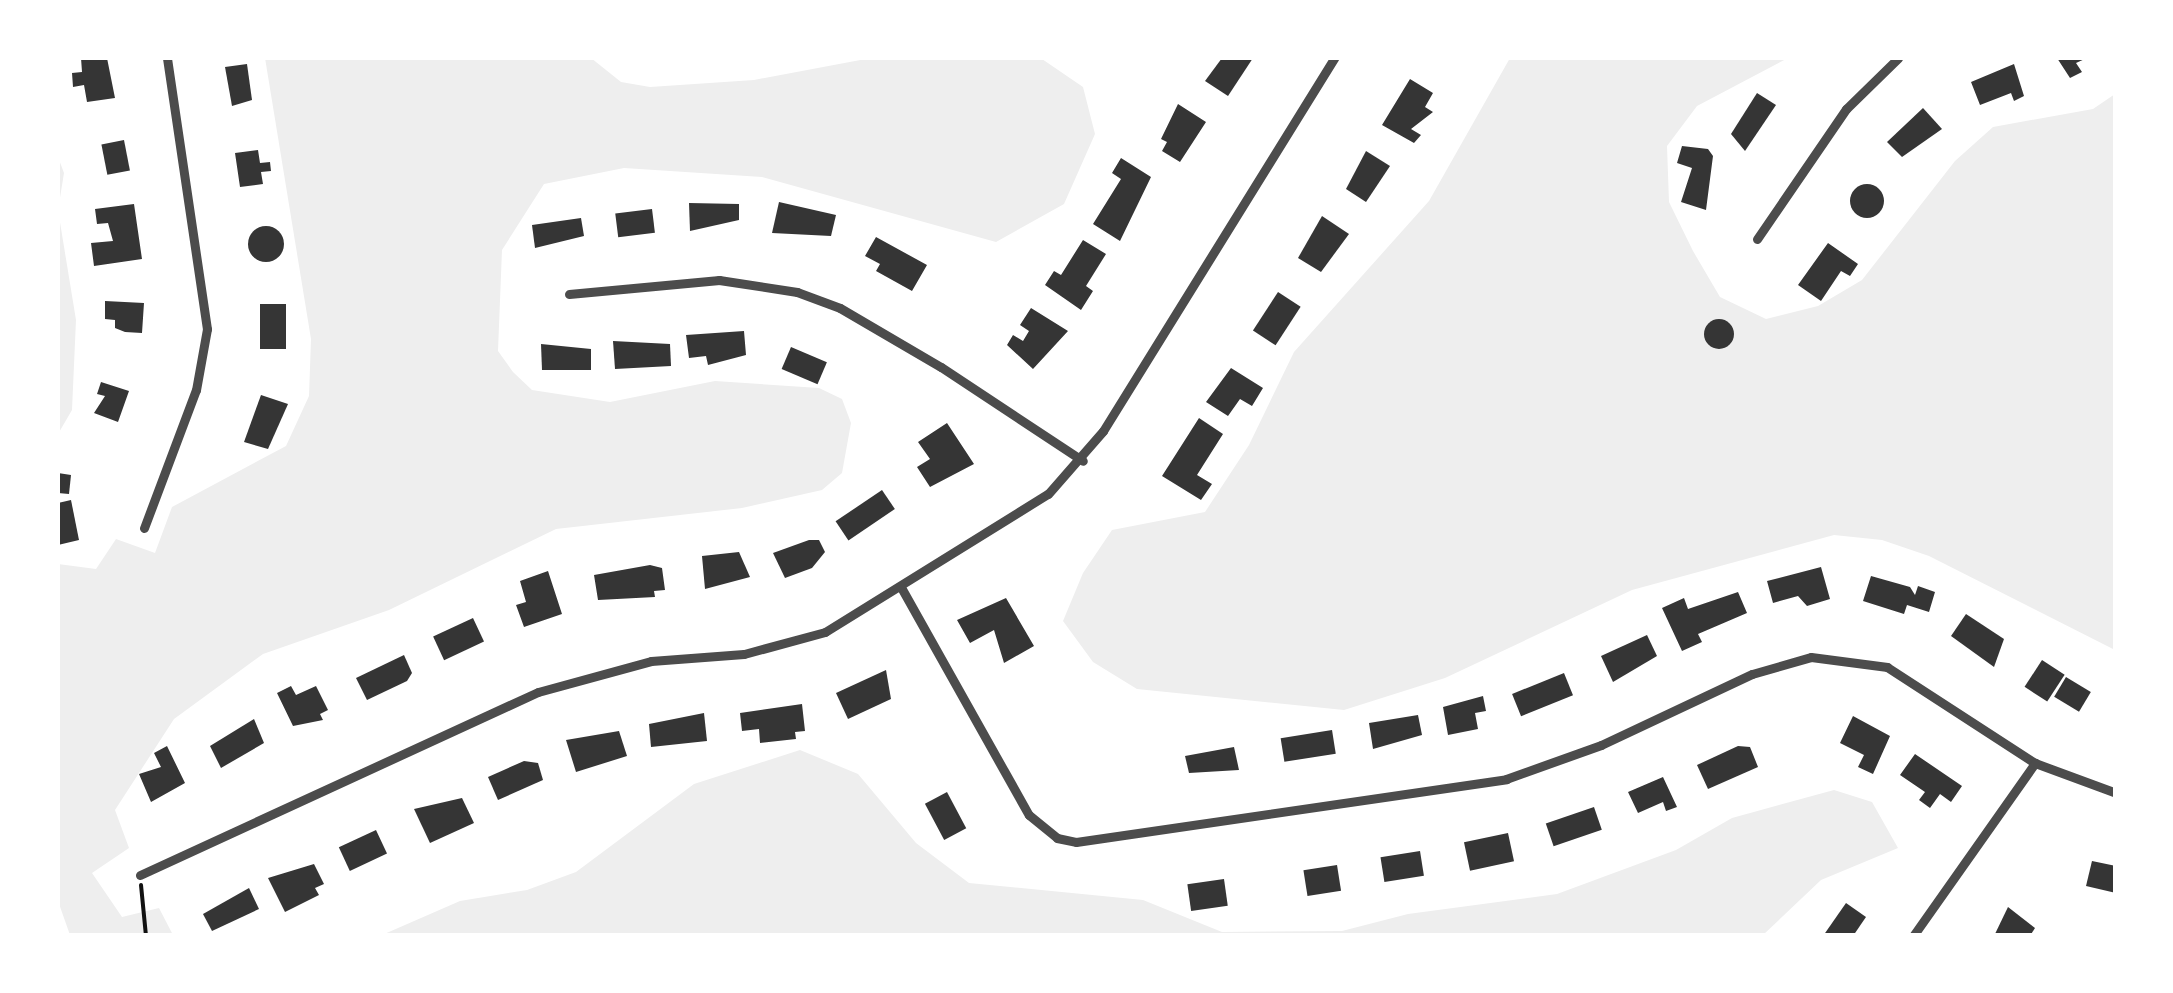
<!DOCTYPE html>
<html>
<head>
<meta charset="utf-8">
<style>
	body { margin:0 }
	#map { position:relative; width:2173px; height:993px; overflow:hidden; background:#fff; font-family:Literata,serif }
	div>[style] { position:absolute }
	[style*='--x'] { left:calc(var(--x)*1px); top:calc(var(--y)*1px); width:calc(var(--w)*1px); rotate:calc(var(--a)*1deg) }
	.green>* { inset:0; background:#eee }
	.building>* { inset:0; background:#353535; transform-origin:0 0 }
	.round { border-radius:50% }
	.path>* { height:4px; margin:-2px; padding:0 2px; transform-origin:2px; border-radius:2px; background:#111 }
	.minor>* { height:9px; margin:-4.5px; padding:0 4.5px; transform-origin:4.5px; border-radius:4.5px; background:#4c4c4c }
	span { translate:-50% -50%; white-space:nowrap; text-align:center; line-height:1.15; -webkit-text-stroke:10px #fff; paint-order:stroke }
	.frame { position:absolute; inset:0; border:60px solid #fff; pointer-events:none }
</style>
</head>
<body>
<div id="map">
	<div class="green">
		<i style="clip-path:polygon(265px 58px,591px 58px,621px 82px,650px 87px,754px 80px,871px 58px,1042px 59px,1083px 87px,1095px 134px,1064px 204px,996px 242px,762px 177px,624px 168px,544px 184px,502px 250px,498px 351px,513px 372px,532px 390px,610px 402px,715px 381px,819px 388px,842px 399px,851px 423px,842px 473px,822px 490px,742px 508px,556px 529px,389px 610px,263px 654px,174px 719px,115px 810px,129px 848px,92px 873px,122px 917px,159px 908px,173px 935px,70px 935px,58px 901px,58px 564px,96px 569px,116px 539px,155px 553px,172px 507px,286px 446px,309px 396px,311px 339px)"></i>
		<i style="clip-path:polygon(1510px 58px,1788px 58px,1697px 106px,1667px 146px,1669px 202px,1693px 251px,1720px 297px,1766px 319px,1818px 306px,1862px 280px,1955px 161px,1993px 127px,2093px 109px,2115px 94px,2115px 650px,1929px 556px,1882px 540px,1834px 535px,1632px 590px,1445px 678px,1344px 710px,1137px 689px,1093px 662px,1063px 621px,1083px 573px,1112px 530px,1205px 512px,1249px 445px,1294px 352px,1429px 201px)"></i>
		<i style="clip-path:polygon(58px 157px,64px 173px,58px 210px,76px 320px,72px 410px,58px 434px)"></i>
		<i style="clip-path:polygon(800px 750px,858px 774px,916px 843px,969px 883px,1143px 900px,1222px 932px,1342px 931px,1408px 914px,1557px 894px,1676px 850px,1732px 818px,1834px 790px,1872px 802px,1898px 848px,1821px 880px,1763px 935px,382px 935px,460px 901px,527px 890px,576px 872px,694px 784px)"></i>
	</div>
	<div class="building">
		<i style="clip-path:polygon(81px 58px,107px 58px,115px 98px,87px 102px,84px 85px,73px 87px,72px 73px,82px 72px)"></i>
		<i style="clip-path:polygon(1222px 58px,1253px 58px,1228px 96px,1205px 81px)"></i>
		<i style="clip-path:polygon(2057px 58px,2087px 58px,2076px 63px,2082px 72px,2070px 78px)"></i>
		<i style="clip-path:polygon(247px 64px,252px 100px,232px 106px,225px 67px)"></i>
		<i style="clip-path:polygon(2014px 64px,2024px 96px,2014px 101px,2011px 93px,1980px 105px,1971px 82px)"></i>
		<i style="clip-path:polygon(1410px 79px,1433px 93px,1425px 107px,1433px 112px,1411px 129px,1421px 135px,1414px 143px,1382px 125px)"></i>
		<i style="clip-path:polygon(1757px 93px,1776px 105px,1745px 151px,1731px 134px)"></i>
		<i style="clip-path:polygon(1178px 104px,1206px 122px,1180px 162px,1162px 151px,1167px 142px,1161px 139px)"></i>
		<i style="clip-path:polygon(1923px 108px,1942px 129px,1902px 157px,1887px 142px)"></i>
		<i style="left:124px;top:140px;width:31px;height:23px;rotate:79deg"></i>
		<i style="clip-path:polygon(1682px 146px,1708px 149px,1713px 156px,1706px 210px,1681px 202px,1692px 168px,1677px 163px)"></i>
		<i style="clip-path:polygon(258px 150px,260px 163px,270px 162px,271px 171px,261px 172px,263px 184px,240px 187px,235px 153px)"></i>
		<i style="clip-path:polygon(1366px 151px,1390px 166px,1366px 202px,1346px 189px)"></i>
		<i style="clip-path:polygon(1121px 158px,1151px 177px,1120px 241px,1093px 224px,1121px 179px,1112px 173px)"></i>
		<i class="round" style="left:1850px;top:184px;width:34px;height:34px"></i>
		<i style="clip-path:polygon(779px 202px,836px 215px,831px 236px,772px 233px)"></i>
		<i style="clip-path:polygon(689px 203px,739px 204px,739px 220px,690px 231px)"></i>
		<i style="clip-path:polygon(134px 204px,142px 259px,94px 266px,91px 243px,113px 241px,108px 223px,97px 224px,95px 209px)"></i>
		<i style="left:652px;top:209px;width:24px;height:37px;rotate:83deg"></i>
		<i style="clip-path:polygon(1322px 216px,1349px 234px,1321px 272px,1298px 258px)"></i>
		<i style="clip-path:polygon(581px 218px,584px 236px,535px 248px,532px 225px)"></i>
		<i class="round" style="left:248px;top:226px;width:36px;height:36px"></i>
		<i style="clip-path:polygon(876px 237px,927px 265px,912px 291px,876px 271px,880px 264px,865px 256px)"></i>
		<i style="clip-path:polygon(1083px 240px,1106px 254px,1086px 286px,1093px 291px,1081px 310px,1045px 285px,1054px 271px,1061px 275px)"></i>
		<i style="clip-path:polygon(1828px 243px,1858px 264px,1850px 276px,1841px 271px,1821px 301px,1798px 285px)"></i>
		<i style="left:1278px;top:292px;width:27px;height:46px;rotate:33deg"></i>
		<i style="clip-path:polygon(105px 301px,144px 303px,142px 333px,125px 332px,115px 328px,115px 320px,105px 319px)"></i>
		<i style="left:260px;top:304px;width:26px;height:45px"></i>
		<i style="clip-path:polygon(1031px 308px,1068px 331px,1033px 369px,1007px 345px,1013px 335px,1023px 341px,1029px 331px,1020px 325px)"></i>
		<i class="round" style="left:1704px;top:319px;width:30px;height:30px"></i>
		<i style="clip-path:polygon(744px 331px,746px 355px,708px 365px,706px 356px,689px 358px,686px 335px)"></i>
		<i style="clip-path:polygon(613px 341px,670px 344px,671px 366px,615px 369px)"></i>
		<i style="clip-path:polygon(541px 344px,591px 349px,591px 370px,542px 370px)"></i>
		<i style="left:791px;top:347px;width:39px;height:24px;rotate:23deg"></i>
		<i style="clip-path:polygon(1231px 368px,1263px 388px,1252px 406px,1240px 399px,1228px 416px,1206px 402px)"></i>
		<i style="clip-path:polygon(101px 382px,129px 391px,118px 422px,94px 413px,105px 396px,97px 394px)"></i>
		<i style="clip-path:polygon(261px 395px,288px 404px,268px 449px,244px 442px)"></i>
		<i style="clip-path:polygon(1199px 418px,1223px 434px,1197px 475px,1212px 484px,1201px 500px,1162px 476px)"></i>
		<i style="clip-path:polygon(947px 423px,974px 464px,930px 487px,917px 467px,930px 459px,918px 442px)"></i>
		<i style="clip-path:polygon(58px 473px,71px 475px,69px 494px,58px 493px)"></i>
		<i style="left:882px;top:490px;width:23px;height:56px;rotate:56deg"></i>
		<i style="clip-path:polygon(71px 500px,79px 540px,58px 545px,58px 503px)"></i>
		<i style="clip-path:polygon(809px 540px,819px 540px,825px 552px,812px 568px,785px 578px,773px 553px)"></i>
		<i style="clip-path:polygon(739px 552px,750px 577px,705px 589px,702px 556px)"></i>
		<i style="clip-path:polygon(650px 565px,662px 568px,665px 590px,654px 591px,655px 597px,598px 600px,594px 575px)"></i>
		<i style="clip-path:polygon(1821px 567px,1830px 599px,1807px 606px,1798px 596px,1773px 603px,1767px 581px)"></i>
		<i style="clip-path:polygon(548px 571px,562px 614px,524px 627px,516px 605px,526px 602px,520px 581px)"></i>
		<i style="clip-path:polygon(1871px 576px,1910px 587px,1915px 595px,1918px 586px,1935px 592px,1929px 612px,1907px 605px,1904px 614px,1863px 601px)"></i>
		<i style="clip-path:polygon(1738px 592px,1747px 613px,1698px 634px,1702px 642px,1682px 651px,1662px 608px,1684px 598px,1688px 609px)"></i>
		<i style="clip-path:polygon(1006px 598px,1034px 646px,1004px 663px,994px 630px,970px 643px,957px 620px)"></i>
		<i style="clip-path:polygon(1966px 614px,2004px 639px,1994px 667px,1951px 636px)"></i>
		<i style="left:473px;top:618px;width:26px;height:44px;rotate:65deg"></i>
		<i style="clip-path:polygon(1647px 635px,1657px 656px,1613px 682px,1601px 656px)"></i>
		<i style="clip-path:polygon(404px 655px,412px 673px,407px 681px,367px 700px,356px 678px)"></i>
		<i style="left:2042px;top:660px;width:27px;height:32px;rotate:33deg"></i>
		<i style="clip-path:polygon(886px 670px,891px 699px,848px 719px,836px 693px)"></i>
		<i style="left:1564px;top:673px;width:24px;height:56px;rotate:68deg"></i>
		<i style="left:2066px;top:677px;width:29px;height:23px;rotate:31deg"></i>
		<i style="clip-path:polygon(291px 686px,296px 695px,316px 686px,328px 710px,320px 714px,323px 720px,293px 726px,277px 693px)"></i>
		<i style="clip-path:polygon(1483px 696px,1486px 711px,1475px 713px,1478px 729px,1448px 735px,1443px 707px)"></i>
		<i style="clip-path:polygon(802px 704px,805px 731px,795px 732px,796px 739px,760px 743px,759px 729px,742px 731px,740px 713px)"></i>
		<i style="clip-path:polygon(704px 713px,707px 741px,651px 747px,649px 724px)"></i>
		<i style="clip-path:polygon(1418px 715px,1422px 735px,1373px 749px,1369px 723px)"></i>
		<i style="clip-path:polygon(1853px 716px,1890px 736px,1873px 774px,1858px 767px,1864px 755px,1840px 743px)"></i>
		<i style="clip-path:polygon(254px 719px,264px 743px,221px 768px,210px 746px)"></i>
		<i style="left:1332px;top:730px;width:24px;height:52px;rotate:81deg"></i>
		<i style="clip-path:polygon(619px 731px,627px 756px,576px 772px,566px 740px)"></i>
		<i style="clip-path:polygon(167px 746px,185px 783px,151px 802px,139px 774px,161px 767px,154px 753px)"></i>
		<i style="clip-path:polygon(1738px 746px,1750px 747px,1758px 767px,1708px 789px,1697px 765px)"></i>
		<i style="clip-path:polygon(1234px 747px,1239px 770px,1189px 773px,1185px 756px)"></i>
		<i style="clip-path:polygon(1915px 754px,1962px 786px,1951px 802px,1940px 794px,1930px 808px,1919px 800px,1925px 792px,1900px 775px)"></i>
		<i style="clip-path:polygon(524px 761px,538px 763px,543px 780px,498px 800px,488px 777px)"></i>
		<i style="clip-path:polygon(1663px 777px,1677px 807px,1666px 811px,1663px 802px,1638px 813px,1628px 792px)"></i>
		<i style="left:947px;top:792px;width:41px;height:25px;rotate:62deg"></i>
		<i style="clip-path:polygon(462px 798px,474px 823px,430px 843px,414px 809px)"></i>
		<i style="left:1594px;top:807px;width:24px;height:51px;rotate:71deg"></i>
		<i style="left:376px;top:830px;width:26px;height:41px;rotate:65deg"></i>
		<i style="left:1508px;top:833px;width:29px;height:45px;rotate:78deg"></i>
		<i style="left:1420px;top:851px;width:25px;height:40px;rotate:81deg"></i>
		<i style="clip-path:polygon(2092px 861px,2116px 866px,2116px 893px,2086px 886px)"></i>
		<i style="clip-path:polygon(314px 864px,324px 884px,315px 888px,319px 895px,285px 912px,268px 878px)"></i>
		<i style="left:1337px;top:865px;width:26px;height:34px;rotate:81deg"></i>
		<i style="left:1224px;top:879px;width:27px;height:37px;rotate:82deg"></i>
		<i style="clip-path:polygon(249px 888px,259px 909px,212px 931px,203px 914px)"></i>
		<i style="clip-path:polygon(1846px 903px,1866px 917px,1853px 936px,1823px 936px)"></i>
		<i style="clip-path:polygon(2008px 907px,2035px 928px,2030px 936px,1994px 936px)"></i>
	</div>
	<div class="path">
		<i style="--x:141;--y:885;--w:51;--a:84.4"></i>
	</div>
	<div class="minor">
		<i style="--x:1757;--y:239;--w:158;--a:-55.6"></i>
		<i style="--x:1846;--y:109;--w:73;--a:-44.4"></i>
		<i style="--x:569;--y:294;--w:151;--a:-5.3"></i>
		<i style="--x:719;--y:280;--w:79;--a:8.7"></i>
		<i style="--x:797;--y:292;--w:46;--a:20.4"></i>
		<i style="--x:840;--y:308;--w:117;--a:30.3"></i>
		<i style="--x:941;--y:367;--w:170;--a:33.5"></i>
		<i style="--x:144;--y:528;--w:147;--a:-69.4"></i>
		<i style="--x:196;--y:390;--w:62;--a:-79.8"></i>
		<i style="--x:207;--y:329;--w:274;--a:-98.4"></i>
		<i style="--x:902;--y:589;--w:259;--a:60.7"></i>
		<i style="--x:1029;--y:815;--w:36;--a:39"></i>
		<i style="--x:1057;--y:838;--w:19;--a:12"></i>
		<i style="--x:1076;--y:842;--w:435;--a:-8.3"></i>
		<i style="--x:1506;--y:779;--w:101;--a:-19.7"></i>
		<i style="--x:1601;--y:745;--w:167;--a:-25.2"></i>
		<i style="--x:1752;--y:674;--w:61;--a:-16.1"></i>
		<i style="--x:1811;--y:657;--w:77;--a:7.5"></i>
		<i style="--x:1887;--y:667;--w:176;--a:33"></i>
		<i style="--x:2035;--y:763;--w:86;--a:20.3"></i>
		<i style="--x:140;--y:875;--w:438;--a:-24.7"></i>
		<i style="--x:538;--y:692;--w:117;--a:-15.3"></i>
		<i style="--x:651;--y:661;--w:93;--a:-4.3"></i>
		<i style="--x:744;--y:654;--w:84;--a:-15.2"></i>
		<i style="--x:825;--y:632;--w:262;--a:-31.8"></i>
		<i style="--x:1048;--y:494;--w:84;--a:-48.9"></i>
		<i style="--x:1103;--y:431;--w:439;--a:-58.2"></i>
		<i style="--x:1913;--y:936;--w:212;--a:-54.8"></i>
	</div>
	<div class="frame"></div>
</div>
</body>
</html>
